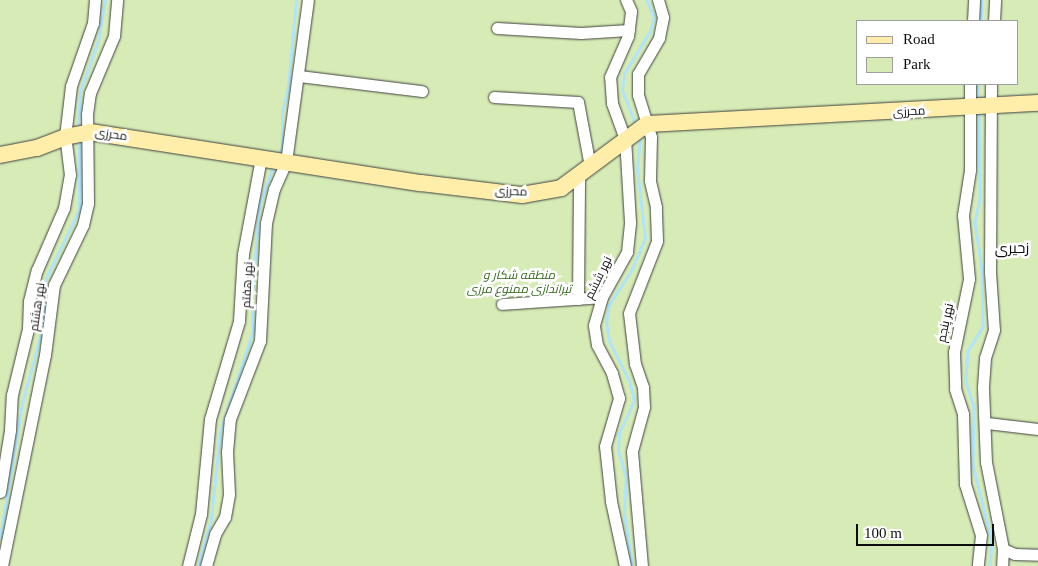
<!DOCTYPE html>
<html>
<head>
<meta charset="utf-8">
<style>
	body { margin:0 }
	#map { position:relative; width:1038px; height:566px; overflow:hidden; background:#fffaee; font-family:"Times New Roman",Cairo,serif }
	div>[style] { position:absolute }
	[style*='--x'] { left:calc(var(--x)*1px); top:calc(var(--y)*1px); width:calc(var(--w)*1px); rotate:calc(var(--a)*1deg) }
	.green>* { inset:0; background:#d6ebb5 }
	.stream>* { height:2.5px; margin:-1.25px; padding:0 1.25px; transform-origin:1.25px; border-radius:1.25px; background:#afe4f9 }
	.roads { filter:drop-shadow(0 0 1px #404040) drop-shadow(0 0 1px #404040) }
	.street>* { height:11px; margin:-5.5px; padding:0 5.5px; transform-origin:5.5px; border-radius:5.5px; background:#fff }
	.secondary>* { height:16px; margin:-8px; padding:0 8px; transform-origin:8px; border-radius:8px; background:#ffeea9 }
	span { translate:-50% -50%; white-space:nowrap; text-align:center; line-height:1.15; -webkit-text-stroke:5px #fff; paint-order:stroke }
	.street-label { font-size:12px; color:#0d0d0d }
	.park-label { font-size:12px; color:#31681a; font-style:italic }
	.quarter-label { font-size:15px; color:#0d0d0d }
	.legend { position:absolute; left:856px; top:20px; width:162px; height:65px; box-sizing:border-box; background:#fff; border:1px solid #9e9e9e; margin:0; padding:6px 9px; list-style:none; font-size:15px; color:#0d0d0d }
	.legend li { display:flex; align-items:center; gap:10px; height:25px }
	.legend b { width:25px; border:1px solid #9e9e9e }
	.scale { position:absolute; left:856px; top:524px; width:138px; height:22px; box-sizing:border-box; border:2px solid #0d0d0d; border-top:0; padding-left:6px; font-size:15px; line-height:18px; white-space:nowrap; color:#0d0d0d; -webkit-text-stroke:4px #fff; paint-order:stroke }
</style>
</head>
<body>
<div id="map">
	<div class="green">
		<i style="clip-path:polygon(evenodd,0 0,1038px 0,1038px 566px,0 566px,0 0,857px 21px,1017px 21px,1017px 84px,857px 84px,857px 21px)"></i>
	</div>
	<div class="stream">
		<i style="--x:981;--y:21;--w:21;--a:-90"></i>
		<i style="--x:978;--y:84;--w:17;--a:90"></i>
		<i style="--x:979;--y:111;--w:88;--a:89.3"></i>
		<i style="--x:980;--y:199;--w:25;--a:102"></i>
		<i style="--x:975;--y:223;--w:47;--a:81.3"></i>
		<i style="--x:982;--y:269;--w:58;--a:89"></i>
		<i style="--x:983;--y:327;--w:28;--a:122"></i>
		<i style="--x:968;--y:351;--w:30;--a:94"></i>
		<i style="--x:966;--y:381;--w:28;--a:73"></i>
		<i style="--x:974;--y:408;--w:57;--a:91"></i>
		<i style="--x:973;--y:465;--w:79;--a:76.1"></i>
		<i style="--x:992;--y:542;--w:24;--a:95"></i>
		<i style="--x:635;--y:124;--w:36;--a:-111"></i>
		<i style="--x:622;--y:90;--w:16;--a:-83"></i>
		<i style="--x:624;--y:74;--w:50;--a:-58.8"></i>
		<i style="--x:650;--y:31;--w:15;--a:-74"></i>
		<i style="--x:654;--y:17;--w:19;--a:-115"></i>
		<i style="--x:78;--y:128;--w:36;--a:-87"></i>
		<i style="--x:80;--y:92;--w:54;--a:-70.6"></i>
		<i style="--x:98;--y:41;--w:42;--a:-80.3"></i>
		<i style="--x:279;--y:154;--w:8;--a:-67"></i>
		<i style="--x:282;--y:147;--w:35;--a:-90"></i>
		<i style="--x:282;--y:112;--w:25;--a:-76"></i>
		<i style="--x:288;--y:88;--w:88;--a:-84.8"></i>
		<i style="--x:0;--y:538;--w:136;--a:-80.7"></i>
		<i style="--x:22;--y:404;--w:73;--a:-75"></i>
		<i style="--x:41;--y:333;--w:55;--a:-84.8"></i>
		<i style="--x:46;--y:278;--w:76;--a:-64.1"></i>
		<i style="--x:79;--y:210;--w:69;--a:-90"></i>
		<i style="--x:198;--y:566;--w:49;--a:-74.5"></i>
		<i style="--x:211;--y:519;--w:87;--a:-84.1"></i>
		<i style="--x:220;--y:432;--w:106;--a:-71.9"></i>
		<i style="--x:253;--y:331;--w:36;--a:-92"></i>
		<i style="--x:252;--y:295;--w:89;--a:-85.5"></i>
		<i style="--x:259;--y:206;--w:42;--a:-70.7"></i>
		<i style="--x:632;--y:566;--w:54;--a:-98.6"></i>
		<i style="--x:624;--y:513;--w:35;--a:-87"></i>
		<i style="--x:626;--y:478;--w:29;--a:-106"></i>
		<i style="--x:618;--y:450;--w:17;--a:-87"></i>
		<i style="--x:619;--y:433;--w:35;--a:-65"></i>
		<i style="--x:634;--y:401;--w:18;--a:-103"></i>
		<i style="--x:630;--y:383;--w:47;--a:-116.6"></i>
		<i style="--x:609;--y:341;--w:18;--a:-99"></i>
		<i style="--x:606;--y:323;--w:18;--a:-81"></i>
		<i style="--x:609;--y:305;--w:43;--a:-57.4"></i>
		<i style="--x:632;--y:269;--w:34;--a:-67"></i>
		<i style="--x:645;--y:238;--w:68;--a:-96.7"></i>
		<i style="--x:637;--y:170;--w:34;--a:-85"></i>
	</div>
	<div class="roads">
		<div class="street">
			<i style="--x:973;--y:21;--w:21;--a:-87"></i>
			<i style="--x:994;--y:21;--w:21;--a:-87"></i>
			<i style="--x:497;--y:28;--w:84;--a:3.4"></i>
			<i style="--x:581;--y:33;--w:48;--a:-3.6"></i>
			<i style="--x:299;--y:76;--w:124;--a:7"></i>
			<i style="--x:970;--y:84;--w:86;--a:90"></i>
			<i style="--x:970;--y:170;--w:46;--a:98.8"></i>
			<i style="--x:963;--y:215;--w:64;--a:84.6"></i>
			<i style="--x:969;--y:279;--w:75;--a:101.6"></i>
			<i style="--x:954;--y:352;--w:37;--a:88"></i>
			<i style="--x:955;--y:389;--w:26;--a:72"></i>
			<i style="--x:963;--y:414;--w:70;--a:88.4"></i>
			<i style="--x:965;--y:484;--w:53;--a:72.6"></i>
			<i style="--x:981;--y:535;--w:31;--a:96"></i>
			<i style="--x:991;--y:84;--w:188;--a:90.3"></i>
			<i style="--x:990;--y:272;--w:58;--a:86.1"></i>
			<i style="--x:994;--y:330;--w:29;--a:108"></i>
			<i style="--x:985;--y:358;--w:30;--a:94"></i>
			<i style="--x:983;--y:388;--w:74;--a:87.7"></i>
			<i style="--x:986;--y:462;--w:89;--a:78.9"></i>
			<i style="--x:1003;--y:549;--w:17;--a:93"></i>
			<i style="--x:494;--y:97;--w:84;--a:3.4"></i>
			<i style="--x:578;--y:102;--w:65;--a:79.4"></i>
			<i style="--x:578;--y:299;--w:123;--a:-89.5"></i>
			<i style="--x:502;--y:304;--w:100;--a:-4"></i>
			<i style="--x:987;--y:423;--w:51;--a:6.7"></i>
			<i style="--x:0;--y:492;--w:63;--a:-80.8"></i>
			<i style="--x:10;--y:430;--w:35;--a:-87"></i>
			<i style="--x:12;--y:395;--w:68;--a:-76.4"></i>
			<i style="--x:28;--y:329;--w:28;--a:-88"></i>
			<i style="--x:29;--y:301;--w:32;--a:-76"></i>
			<i style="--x:37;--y:270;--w:68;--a:-66.5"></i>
			<i style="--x:64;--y:208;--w:34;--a:-80"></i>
			<i style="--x:70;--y:175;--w:38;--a:-97"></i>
			<i style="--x:65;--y:137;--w:51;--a:-83.3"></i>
			<i style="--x:71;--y:86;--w:67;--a:-70.8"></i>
			<i style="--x:93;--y:23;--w:23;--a:-85"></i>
			<i style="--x:1003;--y:549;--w:13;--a:23"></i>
			<i style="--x:1015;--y:554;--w:23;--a:2"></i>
			<i style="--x:2;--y:566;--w:215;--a:-78.5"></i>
			<i style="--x:45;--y:355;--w:71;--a:-82.7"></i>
			<i style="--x:54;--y:285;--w:67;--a:-64.2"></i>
			<i style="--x:83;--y:225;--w:23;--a:-77"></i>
			<i style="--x:88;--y:203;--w:89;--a:-90.6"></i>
			<i style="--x:87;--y:114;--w:21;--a:-82"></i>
			<i style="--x:90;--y:93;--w:62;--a:-67.2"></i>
			<i style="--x:114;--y:36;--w:36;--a:-85"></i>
			<i style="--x:188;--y:566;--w:54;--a:-76"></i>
			<i style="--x:201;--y:514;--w:95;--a:-84.6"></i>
			<i style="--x:210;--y:419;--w:102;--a:-73.5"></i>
			<i style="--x:239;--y:321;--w:67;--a:-86.6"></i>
			<i style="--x:243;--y:254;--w:98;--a:-79.4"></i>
			<i style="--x:206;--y:566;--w:33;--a:-74"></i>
			<i style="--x:215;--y:534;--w:20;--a:-60"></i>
			<i style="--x:225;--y:517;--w:23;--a:-80"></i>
			<i style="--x:229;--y:494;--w:42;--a:-92.7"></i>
			<i style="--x:227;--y:452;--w:33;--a:-85"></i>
			<i style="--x:230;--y:419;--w:84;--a:-69"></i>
			<i style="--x:260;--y:341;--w:118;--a:-87.1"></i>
			<i style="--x:266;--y:223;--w:35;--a:-77"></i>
			<i style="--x:274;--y:189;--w:30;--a:-66"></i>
			<i style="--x:286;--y:162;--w:163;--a:-82.3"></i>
			<i style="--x:625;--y:566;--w:66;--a:-102.2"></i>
			<i style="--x:611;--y:501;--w:55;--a:-96.2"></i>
			<i style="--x:605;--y:446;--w:50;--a:-73.7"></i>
			<i style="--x:619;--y:398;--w:26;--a:-106"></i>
			<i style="--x:612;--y:373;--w:32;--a:-118"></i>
			<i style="--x:597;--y:345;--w:20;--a:-99"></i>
			<i style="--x:594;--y:325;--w:29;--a:-74"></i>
			<i style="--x:602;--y:297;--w:51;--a:-60.9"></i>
			<i style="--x:627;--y:252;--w:30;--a:-84"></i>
			<i style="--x:630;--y:222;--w:83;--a:-93.4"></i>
			<i style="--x:625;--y:139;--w:38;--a:-110"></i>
			<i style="--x:612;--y:103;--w:26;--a:-94"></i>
			<i style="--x:610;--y:77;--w:45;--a:-66.3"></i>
			<i style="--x:628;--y:36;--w:25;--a:-83"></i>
			<i style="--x:631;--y:11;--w:12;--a:-114"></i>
			<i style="--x:642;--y:566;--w:115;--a:-95"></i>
			<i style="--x:632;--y:451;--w:46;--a:-74.7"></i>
			<i style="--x:644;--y:407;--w:20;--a:-93"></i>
			<i style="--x:643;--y:387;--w:24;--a:-109"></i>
			<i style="--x:635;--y:364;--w:51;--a:-96.7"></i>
			<i style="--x:629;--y:313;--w:77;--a:-68.7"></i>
			<i style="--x:657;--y:241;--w:34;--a:-92"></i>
			<i style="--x:656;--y:207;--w:28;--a:-103"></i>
			<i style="--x:650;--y:180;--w:43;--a:-88.7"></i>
			<i style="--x:651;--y:137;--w:44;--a:-107.2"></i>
			<i style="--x:638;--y:95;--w:21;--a:-90"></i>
			<i style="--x:638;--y:74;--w:42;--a:-59.7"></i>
			<i style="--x:659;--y:38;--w:21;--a:-79"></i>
			<i style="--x:663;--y:17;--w:18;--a:-106"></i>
		</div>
		<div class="secondary">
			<i style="--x:0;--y:155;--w:38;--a:-11"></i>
			<i style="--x:37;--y:148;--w:30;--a:-21"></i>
			<i style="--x:65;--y:137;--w:25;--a:-11"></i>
			<i style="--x:90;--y:132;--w:335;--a:8.8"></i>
			<i style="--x:421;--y:183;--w:102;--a:6.8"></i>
			<i style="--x:522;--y:195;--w:40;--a:-10"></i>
			<i style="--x:561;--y:188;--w:107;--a:-36.7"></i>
			<i style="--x:647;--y:124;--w:392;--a:-3.1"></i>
		</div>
	</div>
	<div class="street-label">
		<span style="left:909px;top:112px;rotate:-3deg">محرزی</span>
		<span style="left:111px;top:135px;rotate:8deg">محرزی</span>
		<span style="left:511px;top:192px;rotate:2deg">محرزی</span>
		<span style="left:599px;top:278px;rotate:-64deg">نهر ششم</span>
		<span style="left:248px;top:285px;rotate:-87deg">نهر هفتم</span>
		<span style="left:38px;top:307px;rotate:-82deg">نهر هشتم</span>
		<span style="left:946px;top:323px;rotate:-78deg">نهر پنجم</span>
	</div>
	<div class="park-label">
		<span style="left:519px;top:283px">منطقه شکار و<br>تیراندازی ممنوع مرزی</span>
	</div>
	<div class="quarter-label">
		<span style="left:1012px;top:249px">زحیری</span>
	</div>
	<ul class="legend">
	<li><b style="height:6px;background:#ffeea9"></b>Road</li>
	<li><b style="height:14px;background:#d6ebb5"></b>Park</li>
	</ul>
	<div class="scale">100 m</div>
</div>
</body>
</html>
